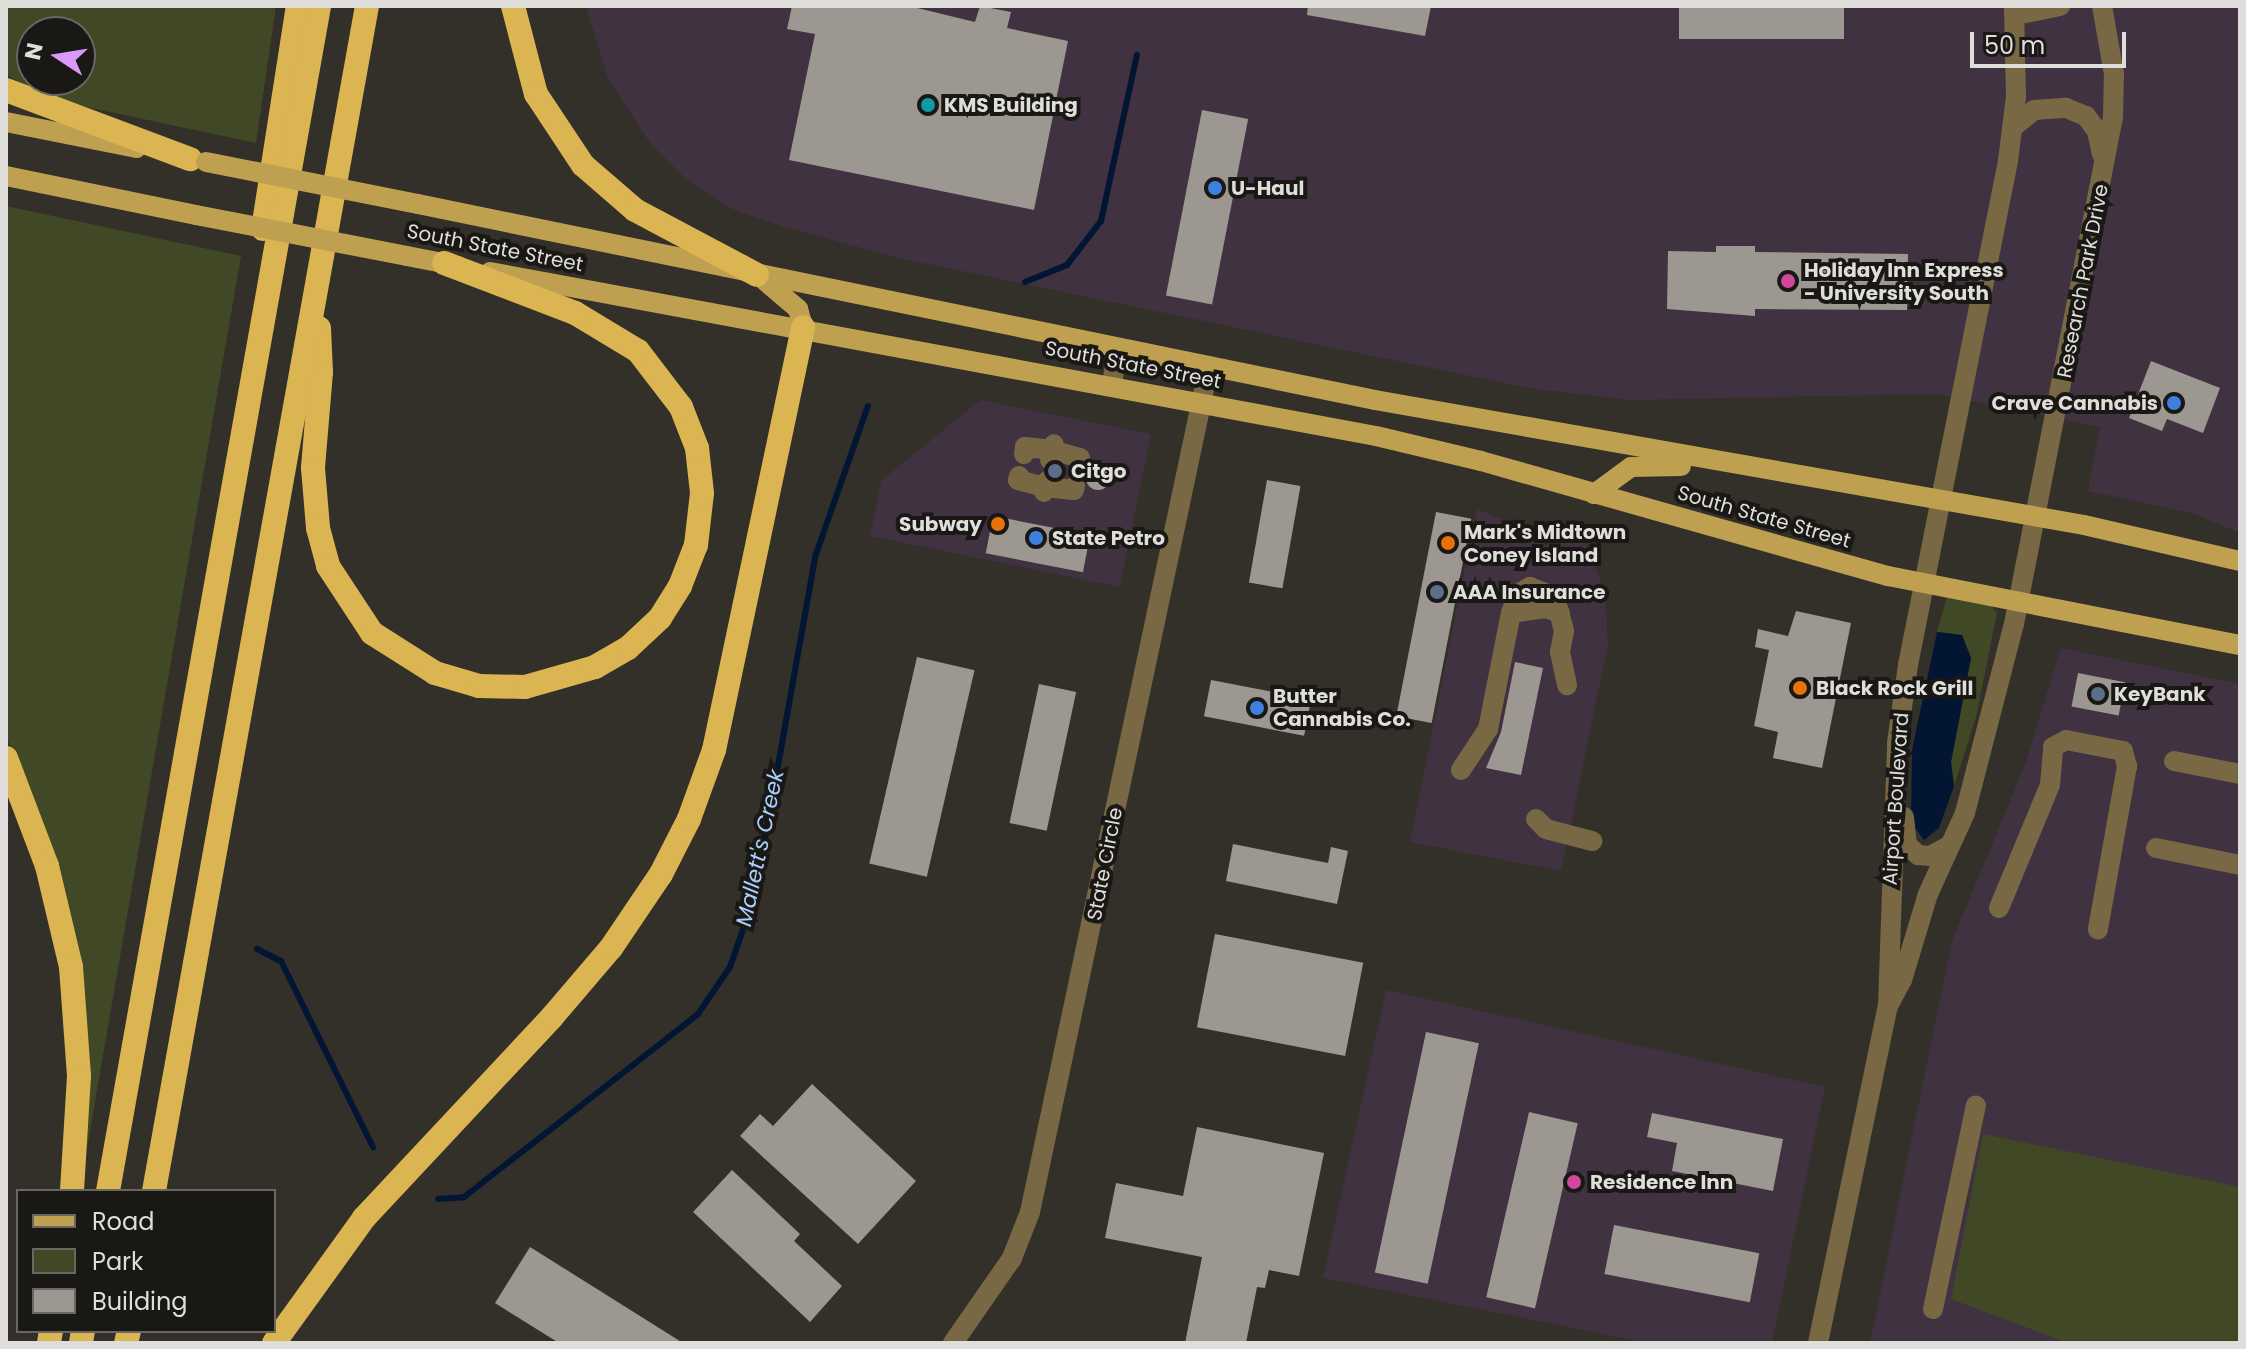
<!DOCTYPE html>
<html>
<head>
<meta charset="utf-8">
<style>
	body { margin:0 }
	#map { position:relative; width:2246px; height:1349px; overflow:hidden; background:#33302a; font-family:Poppins,sans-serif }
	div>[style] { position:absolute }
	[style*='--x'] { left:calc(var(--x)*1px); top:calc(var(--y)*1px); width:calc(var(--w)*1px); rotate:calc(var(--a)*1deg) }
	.commercial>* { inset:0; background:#403240 }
	.green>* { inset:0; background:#414826 }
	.water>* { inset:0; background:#021533 }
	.stream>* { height:6px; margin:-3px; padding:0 3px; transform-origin:3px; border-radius:3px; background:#021533 }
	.building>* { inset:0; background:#9c9891; transform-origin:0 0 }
	.round { border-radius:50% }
	.minor>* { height:20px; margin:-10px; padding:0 10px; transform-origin:10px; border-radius:10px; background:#786944 }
	.major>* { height:20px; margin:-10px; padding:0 10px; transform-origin:10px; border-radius:10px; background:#bfa050 }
	.highway>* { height:24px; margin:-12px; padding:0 12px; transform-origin:12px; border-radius:12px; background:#dbb552 }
	.major-bridge>* { height:20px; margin:-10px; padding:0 10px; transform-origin:10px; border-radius:10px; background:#bfa050 }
	.dots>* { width:22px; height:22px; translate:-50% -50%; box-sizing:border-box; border:4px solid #191815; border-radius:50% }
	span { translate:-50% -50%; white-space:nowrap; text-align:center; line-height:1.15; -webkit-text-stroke:8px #191815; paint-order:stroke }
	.poi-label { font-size:20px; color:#dfdeda; font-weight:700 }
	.left { translate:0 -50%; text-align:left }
	.right { translate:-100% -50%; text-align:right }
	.street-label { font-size:20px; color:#dfdeda }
	.water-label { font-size:22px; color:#abcdfc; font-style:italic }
	.frame { position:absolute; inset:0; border:8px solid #dfdeda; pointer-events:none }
	.legend { position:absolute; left:16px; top:1189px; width:260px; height:144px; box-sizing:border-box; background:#191815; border:2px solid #686764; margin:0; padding:10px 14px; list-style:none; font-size:24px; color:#dfdeda }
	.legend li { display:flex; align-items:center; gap:16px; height:40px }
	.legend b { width:40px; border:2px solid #686764 }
	.north { position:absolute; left:16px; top:16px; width:80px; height:80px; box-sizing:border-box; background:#191815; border:2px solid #686764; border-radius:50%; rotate:282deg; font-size:22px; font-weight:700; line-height:32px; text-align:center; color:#dfdeda }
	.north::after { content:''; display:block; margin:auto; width:28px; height:36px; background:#d99af7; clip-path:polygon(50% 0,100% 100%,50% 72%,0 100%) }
	.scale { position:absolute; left:1970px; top:32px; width:156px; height:36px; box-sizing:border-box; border:4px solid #dfdeda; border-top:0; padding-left:10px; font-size:24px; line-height:28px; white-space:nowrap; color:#dfdeda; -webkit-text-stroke:6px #191815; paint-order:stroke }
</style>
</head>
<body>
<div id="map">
	<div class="commercial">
		<i style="clip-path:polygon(586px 6px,2240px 6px,2240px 533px,2195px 514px,2088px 491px,2100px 427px,1937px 394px,1630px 400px,1528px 388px,899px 258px,781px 226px,727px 207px,683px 176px,650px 143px,608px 79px)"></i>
		<i style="clip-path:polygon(980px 400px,1151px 434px,1120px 587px,870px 536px,881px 481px)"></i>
		<i style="clip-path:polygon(1477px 509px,1516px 526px,1585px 540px,1605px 593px,1608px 645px,1561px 871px,1410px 842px)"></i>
		<i style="clip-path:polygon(2061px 648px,2240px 684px,2240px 1343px,1870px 1343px,1952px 941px,2025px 765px)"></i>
		<i style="clip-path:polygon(1386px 990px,1825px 1087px,1772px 1343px,1647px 1343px,1323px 1278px)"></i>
	</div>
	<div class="green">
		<i style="clip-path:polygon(evenodd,6px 6px,276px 6px,256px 143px,54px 100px,6px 75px,6px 6px,32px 32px,80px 32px,80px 80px,32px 80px,32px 32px)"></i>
		<i style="clip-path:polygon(6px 206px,241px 256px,86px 1154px,80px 969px,6px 734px)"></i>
		<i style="clip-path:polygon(1947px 597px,1990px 604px,1997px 613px,1976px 717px,1954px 786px,1951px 762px,1971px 658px,1962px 635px,1937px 632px)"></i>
		<i style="clip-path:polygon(1983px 1134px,2240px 1187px,2240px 1343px,2068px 1343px,1951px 1299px)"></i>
	</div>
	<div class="water">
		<i style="clip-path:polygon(1937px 632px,1962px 635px,1971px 658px,1951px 762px,1954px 786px,1939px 828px,1924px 840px,1911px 822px,1912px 750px)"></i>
	</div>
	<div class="stream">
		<i style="--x:1025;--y:282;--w:45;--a:-22"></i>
		<i style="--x:1067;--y:265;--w:56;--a:-52.3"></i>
		<i style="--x:1101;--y:221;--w:170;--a:-77.8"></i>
		<i style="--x:257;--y:949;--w:27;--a:27"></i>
		<i style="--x:281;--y:961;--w:208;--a:63.7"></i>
		<i style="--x:438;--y:1199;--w:26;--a:-4"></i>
		<i style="--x:464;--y:1197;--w:297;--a:-38"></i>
		<i style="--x:698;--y:1014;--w:57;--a:-55.8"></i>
		<i style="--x:730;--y:967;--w:76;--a:-70.9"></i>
		<i style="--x:755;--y:895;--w:343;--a:-79.9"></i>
		<i style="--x:815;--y:557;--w:160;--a:-70.7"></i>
	</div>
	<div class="building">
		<i style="clip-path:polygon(792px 6px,909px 6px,975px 22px,980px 6px,1011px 12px,1007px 28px,1068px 41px,1034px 210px,789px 160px,815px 34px,787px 29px)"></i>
		<i style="clip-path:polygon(1308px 6px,1431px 6px,1425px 36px,1307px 15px)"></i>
		<i style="left:1679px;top:6px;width:165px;height:33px"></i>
		<i style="left:1202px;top:110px;width:47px;height:189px;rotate:11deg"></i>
		<i style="clip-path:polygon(1716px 246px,1755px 246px,1755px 252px,1908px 254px,1907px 310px,1755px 309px,1755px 316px,1667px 309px,1668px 251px,1716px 252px)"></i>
		<i style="clip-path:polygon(2151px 361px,2220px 388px,2203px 433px,2167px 419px,2162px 431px,2129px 418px)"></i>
		<i class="round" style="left:1086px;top:466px;width:24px;height:24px"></i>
		<i style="left:1267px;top:480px;width:34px;height:104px;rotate:10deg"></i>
		<i style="left:1436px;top:512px;width:36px;height:208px;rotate:11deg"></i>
		<i style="left:993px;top:516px;width:99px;height:38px;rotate:11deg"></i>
		<i style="clip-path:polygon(1796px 611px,1851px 623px,1822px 768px,1773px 758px,1778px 732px,1754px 726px,1769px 650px,1755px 647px,1758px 629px,1788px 636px)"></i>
		<i style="left:917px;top:657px;width:59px;height:212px;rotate:13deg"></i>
		<i style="clip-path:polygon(1515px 662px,1543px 668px,1521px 775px,1486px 768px,1501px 732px)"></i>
		<i style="left:2078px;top:673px;width:48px;height:34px;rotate:11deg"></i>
		<i style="left:1211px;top:680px;width:102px;height:37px;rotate:11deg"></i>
		<i style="left:1039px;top:684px;width:38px;height:142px;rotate:12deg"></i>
		<i style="clip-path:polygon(1233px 844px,1328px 863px,1331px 847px,1348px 851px,1337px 904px,1226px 881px)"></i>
		<i style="left:1215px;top:934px;width:151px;height:95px;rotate:11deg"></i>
		<i style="left:1426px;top:1032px;width:54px;height:246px;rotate:12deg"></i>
		<i style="clip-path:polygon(812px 1084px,916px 1181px,858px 1244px,740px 1136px,760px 1114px,773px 1126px)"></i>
		<i style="left:1529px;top:1112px;width:50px;height:190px;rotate:13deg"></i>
		<i style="clip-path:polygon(1652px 1113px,1783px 1139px,1773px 1191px,1672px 1171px,1677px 1143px,1647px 1137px)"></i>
		<i style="clip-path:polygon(1197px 1127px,1324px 1153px,1299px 1276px,1269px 1270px,1265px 1288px,1257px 1287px,1246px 1343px,1185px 1343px,1202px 1257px,1105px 1238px,1116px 1183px,1183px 1196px)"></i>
		<i style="clip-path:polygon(732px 1170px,800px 1234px,794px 1241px,842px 1286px,810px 1322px,693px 1212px)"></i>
		<i style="left:1614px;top:1225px;width:148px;height:50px;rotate:11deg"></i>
		<i style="clip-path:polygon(530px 1247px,683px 1343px,559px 1343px,495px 1303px)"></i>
	</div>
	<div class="minor">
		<i style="--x:2016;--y:15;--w:45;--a:-11.6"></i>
		<i style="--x:2012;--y:128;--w:28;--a:-39"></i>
		<i style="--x:2034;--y:110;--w:32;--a:-4"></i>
		<i style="--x:2066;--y:108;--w:22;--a:22"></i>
		<i style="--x:2086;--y:116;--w:19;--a:54"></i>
		<i style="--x:2097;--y:131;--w:24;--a:78"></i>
		<i style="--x:1112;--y:384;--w:36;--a:-81"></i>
		<i style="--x:1024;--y:454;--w:7;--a:-82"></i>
		<i style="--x:1025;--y:447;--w:27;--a:6"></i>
		<i style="--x:1052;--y:450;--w:6;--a:-72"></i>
		<i style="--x:1050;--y:460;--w:10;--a:-79"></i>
		<i style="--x:1052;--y:450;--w:29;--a:16"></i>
		<i style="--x:1080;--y:458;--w:8;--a:97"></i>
		<i style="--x:1019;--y:476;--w:4;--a:104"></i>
		<i style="--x:1018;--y:480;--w:28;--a:15"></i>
		<i style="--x:1045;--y:487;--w:5;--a:101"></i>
		<i style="--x:1047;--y:481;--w:6;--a:108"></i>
		<i style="--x:1045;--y:487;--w:29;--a:6"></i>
		<i style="--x:1074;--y:490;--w:4;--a:-76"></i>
		<i style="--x:1511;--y:613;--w:35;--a:-8"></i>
		<i style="--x:1546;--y:608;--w:15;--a:20"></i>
		<i style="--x:2174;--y:761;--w:67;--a:11.1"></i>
		<i style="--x:1461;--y:770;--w:49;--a:-56.6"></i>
		<i style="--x:1488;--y:729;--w:118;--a:-78.8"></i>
		<i style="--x:1511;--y:613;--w:20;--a:-70"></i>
		<i style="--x:1518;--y:594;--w:14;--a:-30"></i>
		<i style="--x:1530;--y:587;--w:27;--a:22"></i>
		<i style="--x:1555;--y:597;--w:35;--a:75"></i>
		<i style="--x:1564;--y:631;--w:21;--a:101"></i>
		<i style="--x:1560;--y:652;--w:34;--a:78"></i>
		<i style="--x:1904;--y:817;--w:28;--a:84"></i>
		<i style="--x:1907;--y:845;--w:15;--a:42"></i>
		<i style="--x:1918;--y:855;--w:12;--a:5"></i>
		<i style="--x:1930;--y:856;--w:21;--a:-28"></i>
		<i style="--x:1536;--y:819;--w:14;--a:45"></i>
		<i style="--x:1546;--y:829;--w:48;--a:14.6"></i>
		<i style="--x:2156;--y:848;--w:86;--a:11.4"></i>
		<i style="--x:1999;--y:908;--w:133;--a:-67.5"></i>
		<i style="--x:2050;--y:785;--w:38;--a:-85"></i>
		<i style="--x:2053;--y:747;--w:15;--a:-28"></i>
		<i style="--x:2066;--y:740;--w:58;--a:10.9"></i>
		<i style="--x:2123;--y:751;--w:16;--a:75"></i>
		<i style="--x:2127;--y:766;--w:166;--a:100.1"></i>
		<i style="--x:1888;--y:1006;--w:263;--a:-88"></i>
		<i style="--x:1897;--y:743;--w:79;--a:-82"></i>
		<i style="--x:1908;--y:665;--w:514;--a:-78.78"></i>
		<i style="--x:2008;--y:161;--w:64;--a:-82.9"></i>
		<i style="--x:2016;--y:97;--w:91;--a:-91.3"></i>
		<i style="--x:1933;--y:1309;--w:208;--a:-78.1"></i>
		<i style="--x:953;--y:1343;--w:103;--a:-55.2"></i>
		<i style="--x:1012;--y:1258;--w:49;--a:-68.6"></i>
		<i style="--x:1030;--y:1212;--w:865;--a:-78.05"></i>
		<i style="--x:1818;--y:1343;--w:344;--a:-78.3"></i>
		<i style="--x:1888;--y:1006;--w:30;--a:-62"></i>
		<i style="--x:1902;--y:980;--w:90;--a:-73.2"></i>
		<i style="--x:1928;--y:894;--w:89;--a:-65.4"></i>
		<i style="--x:1965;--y:813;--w:195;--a:-75.5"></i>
		<i style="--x:2014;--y:624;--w:517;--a:-78.95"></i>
		<i style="--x:2113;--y:117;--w:43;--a:-88.7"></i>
		<i style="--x:2114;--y:74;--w:69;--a:-100"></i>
	</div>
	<div class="major">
		<i style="--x:6;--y:122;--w:133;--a:11.3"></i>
		<i style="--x:6;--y:176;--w:194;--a:11.6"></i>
		<i style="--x:418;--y:204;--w:977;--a:11.57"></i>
		<i style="--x:1375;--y:400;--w:720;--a:10"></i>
		<i style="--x:2084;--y:525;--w:160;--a:13"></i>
		<i style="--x:407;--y:256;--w:52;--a:11.1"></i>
		<i style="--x:490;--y:272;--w:901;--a:10.49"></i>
		<i style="--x:1376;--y:436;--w:108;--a:13.4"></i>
		<i style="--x:1481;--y:461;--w:423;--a:15.8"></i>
		<i style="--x:1888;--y:576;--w:359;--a:11.1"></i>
		<i style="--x:764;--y:280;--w:45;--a:40.5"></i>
		<i style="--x:798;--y:309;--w:19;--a:74"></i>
		<i style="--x:1594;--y:494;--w:46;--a:-36.1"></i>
		<i style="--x:1631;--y:467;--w:50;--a:-1.1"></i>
	</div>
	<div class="highway">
		<i style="--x:513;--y:6;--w:91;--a:75.4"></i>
		<i style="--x:536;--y:94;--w:85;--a:56.5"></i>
		<i style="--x:583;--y:165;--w:69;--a:40.9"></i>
		<i style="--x:635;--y:210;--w:138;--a:28"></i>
		<i style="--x:6;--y:90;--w:197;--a:20.6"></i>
		<i style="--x:263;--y:229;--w:226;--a:-81.1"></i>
		<i style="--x:319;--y:328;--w:44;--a:87.4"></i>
		<i style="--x:321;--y:372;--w:96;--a:94.8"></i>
		<i style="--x:313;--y:468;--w:60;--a:85.2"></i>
		<i style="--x:318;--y:528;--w:39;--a:75"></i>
		<i style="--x:328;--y:566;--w:80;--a:56.7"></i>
		<i style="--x:372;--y:633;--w:75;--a:32.4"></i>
		<i style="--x:435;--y:673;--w:46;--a:16.5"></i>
		<i style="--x:479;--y:686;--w:46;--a:1.2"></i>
		<i style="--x:525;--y:687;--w:73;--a:-15.9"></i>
		<i style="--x:595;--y:667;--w:38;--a:-30"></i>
		<i style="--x:628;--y:648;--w:44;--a:-43.2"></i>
		<i style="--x:660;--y:618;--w:38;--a:-58"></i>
		<i style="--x:680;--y:586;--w:44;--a:-68.7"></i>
		<i style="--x:696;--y:545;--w:52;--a:-83.4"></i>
		<i style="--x:702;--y:493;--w:45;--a:-96.3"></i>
		<i style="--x:697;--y:448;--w:44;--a:-111.3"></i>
		<i style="--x:681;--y:407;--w:71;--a:-127.5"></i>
		<i style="--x:638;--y:351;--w:74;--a:-148.9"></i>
		<i style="--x:575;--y:313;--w:140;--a:-159.1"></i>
		<i style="--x:6;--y:758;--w:116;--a:69.2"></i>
		<i style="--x:47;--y:866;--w:104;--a:76.6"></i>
		<i style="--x:71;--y:967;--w:109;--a:85.8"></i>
		<i style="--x:79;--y:1076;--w:115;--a:93.5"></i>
		<i style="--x:108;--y:1191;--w:1204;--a:-79.9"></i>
		<i style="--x:154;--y:1191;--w:1204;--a:-79.81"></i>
		<i style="--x:49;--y:1343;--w:12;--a:-81"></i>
		<i style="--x:81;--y:1343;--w:12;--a:-81"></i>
		<i style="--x:126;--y:1343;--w:12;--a:-76"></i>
		<i style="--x:274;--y:1343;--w:154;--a:-54.2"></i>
		<i style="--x:364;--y:1218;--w:275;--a:-46.9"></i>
		<i style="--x:552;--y:1017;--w:91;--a:-49.5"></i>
		<i style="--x:611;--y:948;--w:89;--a:-56"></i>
		<i style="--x:661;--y:874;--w:62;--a:-63"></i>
		<i style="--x:689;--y:819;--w:73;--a:-70.1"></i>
		<i style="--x:714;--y:750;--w:432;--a:-78.1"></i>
	</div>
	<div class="major-bridge">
		<i style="--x:206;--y:162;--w:216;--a:11.2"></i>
		<i style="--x:196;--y:215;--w:215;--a:11"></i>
	</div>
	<div class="dots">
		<i style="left:928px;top:105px;background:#0f9aa8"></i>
		<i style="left:1215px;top:188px;background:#3f7fe0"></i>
		<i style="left:1788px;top:281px;background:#d1479c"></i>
		<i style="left:2174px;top:403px;background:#3f7fe0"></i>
		<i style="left:1055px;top:471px;background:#5c6f8a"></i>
		<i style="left:998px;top:524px;background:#e8710a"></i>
		<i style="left:1036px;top:538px;background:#3f7fe0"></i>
		<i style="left:1448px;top:543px;background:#e8710a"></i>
		<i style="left:1437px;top:592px;background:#5c6f8a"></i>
		<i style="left:1800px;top:688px;background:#e8710a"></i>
		<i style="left:2098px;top:694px;background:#5c6f8a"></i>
		<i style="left:1257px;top:708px;background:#3f7fe0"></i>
		<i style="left:1574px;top:1182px;background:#d1479c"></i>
	</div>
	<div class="poi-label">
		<span class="left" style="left:944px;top:105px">KMS Building</span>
		<span class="left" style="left:1231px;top:188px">U-Haul</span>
		<span class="left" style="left:1804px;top:282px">Holiday Inn Express<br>- University South</span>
		<span class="right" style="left:2158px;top:403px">Crave Cannabis</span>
		<span class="left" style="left:1071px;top:471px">Citgo</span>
		<span class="right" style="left:982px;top:524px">Subway</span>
		<span class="left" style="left:1464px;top:544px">Mark's Midtown<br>Coney Island</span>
		<span class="left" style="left:1052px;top:538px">State Petro</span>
		<span class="left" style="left:1453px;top:592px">AAA Insurance</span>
		<span class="left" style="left:1816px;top:688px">Black Rock Grill</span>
		<span class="left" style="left:2114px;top:694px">KeyBank</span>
		<span class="left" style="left:1273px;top:708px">Butter<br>Cannabis Co.</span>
		<span class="left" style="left:1590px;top:1182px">Residence Inn</span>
	</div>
	<div class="street-label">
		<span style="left:495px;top:248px;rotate:11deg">South State Street</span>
		<span style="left:2083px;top:281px;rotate:-79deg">Research Park Drive</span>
		<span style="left:1133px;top:365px;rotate:11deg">South State Street</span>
		<span style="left:1764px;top:517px;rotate:16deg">South State Street</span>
		<span style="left:1896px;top:799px;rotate:-86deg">Airport Boulevard</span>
		<span style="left:1105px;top:864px;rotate:-79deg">State Circle</span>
	</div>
	<div class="water-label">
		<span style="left:760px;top:848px;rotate:-78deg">Mallett's Creek</span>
	</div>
	<div class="frame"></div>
	<ul class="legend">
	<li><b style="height:10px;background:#bfa050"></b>Road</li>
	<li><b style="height:22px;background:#414826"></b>Park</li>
	<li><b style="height:22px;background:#9c9891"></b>Building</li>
	</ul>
	<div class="north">N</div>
	<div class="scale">50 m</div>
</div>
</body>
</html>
